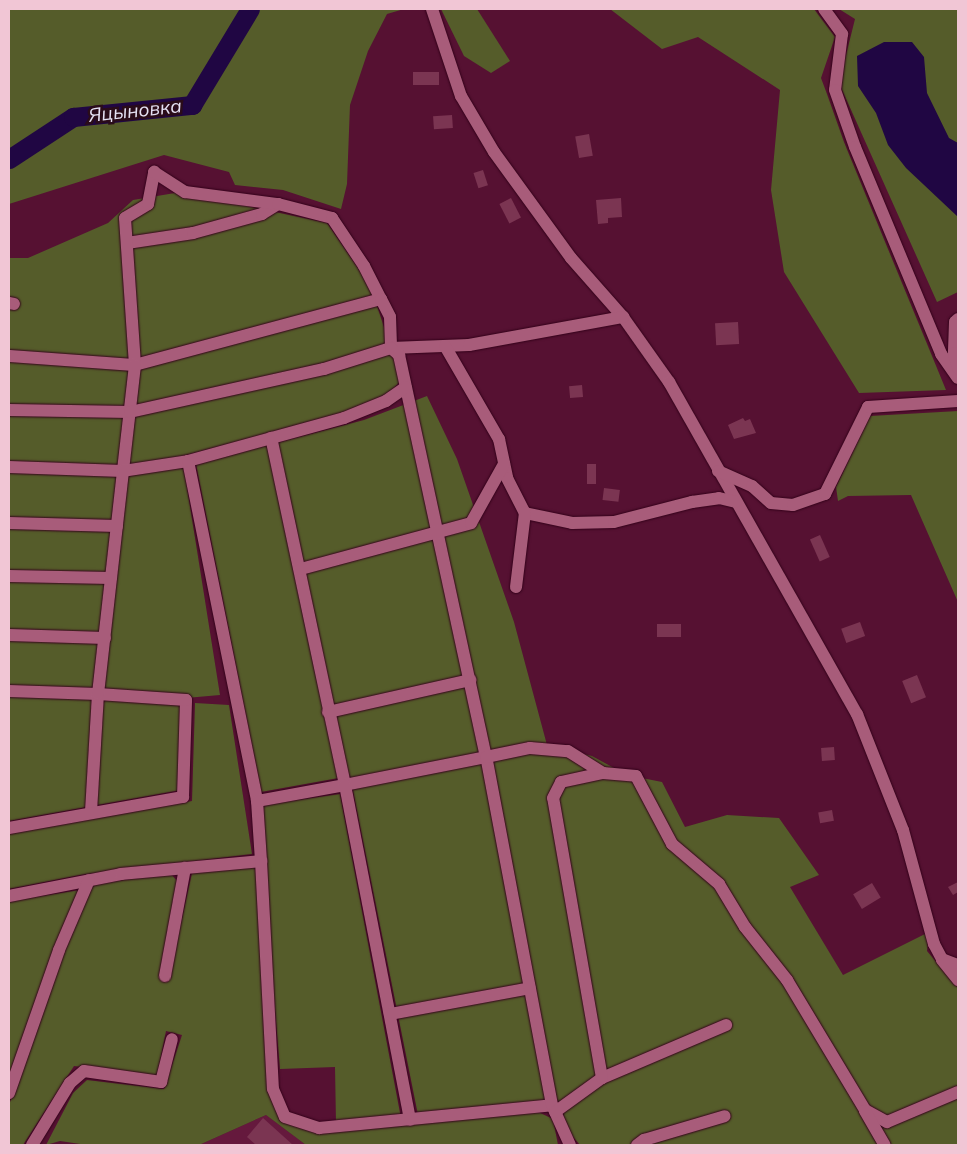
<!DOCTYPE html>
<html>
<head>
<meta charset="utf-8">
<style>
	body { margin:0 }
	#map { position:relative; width:967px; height:1154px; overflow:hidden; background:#561132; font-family:Mulish,sans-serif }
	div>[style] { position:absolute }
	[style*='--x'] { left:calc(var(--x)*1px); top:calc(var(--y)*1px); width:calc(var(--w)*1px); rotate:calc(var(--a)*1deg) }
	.built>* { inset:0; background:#65193d }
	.green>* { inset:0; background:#555c2a }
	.water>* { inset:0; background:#200643 }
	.river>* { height:19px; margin:-9.5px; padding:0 9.5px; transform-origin:9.5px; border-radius:9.5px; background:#200643 }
	.building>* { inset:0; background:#7b3552; transform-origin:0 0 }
	.roads { filter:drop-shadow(0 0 1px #33011a) drop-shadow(0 0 1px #33011a) }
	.minor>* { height:12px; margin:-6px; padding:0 6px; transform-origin:6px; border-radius:6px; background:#a85c7a }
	span { translate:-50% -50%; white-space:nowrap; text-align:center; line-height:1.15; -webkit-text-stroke:5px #2a0c19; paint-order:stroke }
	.water-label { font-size:19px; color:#e5e1f4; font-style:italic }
	.frame { position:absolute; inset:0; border:10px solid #f1c6d5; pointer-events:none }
</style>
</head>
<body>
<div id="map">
	<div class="built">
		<i style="clip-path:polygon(266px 1115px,306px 1145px,199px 1145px)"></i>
	</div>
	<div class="green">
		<i style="clip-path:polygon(9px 9px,404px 9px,387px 14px,368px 51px,350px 105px,347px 184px,341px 209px,283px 190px,235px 185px,229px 172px,164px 155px,9px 204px)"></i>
		<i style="clip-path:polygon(441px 9px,477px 9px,510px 61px,491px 73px,464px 56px)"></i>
		<i style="clip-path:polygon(610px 9px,814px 9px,835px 37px,821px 78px,827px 94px,844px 142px,946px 390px,859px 393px,784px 272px,771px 190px,780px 90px,698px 37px,662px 49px)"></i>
		<i style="clip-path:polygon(839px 9px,958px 9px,958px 292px,937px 302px,839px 83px,855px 19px)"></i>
		<i style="clip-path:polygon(181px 192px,327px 223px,371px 287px,401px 380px,390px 393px,361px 410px,182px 456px,220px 695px,186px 698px,181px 790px,9px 821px,9px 258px,28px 258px,108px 223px,133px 200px)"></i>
		<i style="clip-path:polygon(427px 396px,457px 459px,514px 622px,547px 745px,592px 756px,627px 775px,662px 782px,685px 827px,727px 815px,779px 818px,819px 875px,790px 887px,843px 975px,929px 932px,927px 951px,958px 988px,958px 1145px,580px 1145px,567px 1130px,561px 1105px,418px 1115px,350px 776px,261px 792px,196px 464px,364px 420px)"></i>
		<i style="clip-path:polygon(958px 411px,958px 602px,911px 495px,848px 496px,838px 501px,836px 487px,870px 416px)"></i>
		<i style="clip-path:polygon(195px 703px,229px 705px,252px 854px,80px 875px,9px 889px,9px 832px,192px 801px)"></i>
		<i style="clip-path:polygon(340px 794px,401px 1118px,336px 1124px,335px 1067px,280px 1069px,263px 869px,262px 805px)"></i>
		<i style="clip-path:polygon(259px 865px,262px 945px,282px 1118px,315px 1132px,536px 1111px,553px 1119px,558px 1145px,306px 1145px,266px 1115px,199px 1145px,87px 1145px,60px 1141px,46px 1145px,73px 1093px,87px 1080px,164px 1089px,182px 1035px,166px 1031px,157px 1076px,74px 1066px,23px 1145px,9px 1145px,9px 1105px,71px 933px,93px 884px,171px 874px,177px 881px,171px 930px,159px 978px,168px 982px,192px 873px)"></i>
		<i style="clip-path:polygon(80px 890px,9px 1078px,9px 901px)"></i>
	</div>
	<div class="water">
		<i style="clip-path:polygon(884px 42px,912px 42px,924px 57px,927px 93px,949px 138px,958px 143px,958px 217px,906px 168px,888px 145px,876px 113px,858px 86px,857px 56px)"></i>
	</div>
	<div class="river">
		<i style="--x:9;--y:159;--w:77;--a:-33.3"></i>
		<i style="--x:73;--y:117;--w:120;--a:-5.8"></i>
		<i style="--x:192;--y:105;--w:112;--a:-58.9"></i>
	</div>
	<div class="building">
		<i style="left:413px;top:72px;width:26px;height:13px"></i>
		<i style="left:452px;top:115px;width:13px;height:19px;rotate:86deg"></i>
		<i style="left:589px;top:134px;width:22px;height:14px;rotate:80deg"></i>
		<i style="left:483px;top:170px;width:16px;height:10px;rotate:72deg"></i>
		<i style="left:511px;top:198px;width:22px;height:13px;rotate:63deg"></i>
		<i style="clip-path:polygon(621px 198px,622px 217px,608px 218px,608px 223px,598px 224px,596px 200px)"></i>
		<i style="left:738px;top:322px;width:22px;height:23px;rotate:87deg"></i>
		<i style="left:582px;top:385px;width:12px;height:13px;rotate:85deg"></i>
		<i style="clip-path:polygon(743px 418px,745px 421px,750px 419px,756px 433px,734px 439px,728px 425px)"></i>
		<i style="left:587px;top:464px;width:9px;height:20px"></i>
		<i style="left:604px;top:488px;width:16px;height:12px;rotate:7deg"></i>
		<i style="left:820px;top:535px;width:24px;height:11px;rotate:66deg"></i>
		<i style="left:860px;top:622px;width:15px;height:20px;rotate:70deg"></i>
		<i style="left:657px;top:624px;width:24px;height:13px"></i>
		<i style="left:917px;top:675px;width:24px;height:16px;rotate:68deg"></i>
		<i style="left:834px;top:747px;width:13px;height:13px;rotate:86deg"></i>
		<i style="left:832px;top:810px;width:11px;height:14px;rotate:80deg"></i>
		<i style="clip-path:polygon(958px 882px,958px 892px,953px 895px,948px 887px)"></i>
		<i style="left:872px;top:883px;width:17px;height:22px;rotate:59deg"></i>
		<i style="clip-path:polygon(263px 1118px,293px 1145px,256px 1145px,247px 1137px)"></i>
	</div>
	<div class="roads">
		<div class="minor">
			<i style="--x:432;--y:9;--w:92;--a:71.6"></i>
			<i style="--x:461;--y:96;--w:65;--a:59.5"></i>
			<i style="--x:494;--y:152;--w:131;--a:54"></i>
			<i style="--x:571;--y:258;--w:79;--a:48.6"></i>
			<i style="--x:623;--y:317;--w:80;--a:54.7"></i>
			<i style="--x:669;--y:382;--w:382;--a:60.5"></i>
			<i style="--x:857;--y:714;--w:125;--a:68.4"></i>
			<i style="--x:903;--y:830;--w:118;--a:74.8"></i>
			<i style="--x:934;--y:944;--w:17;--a:62"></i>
			<i style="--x:942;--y:959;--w:17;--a:21"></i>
			<i style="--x:824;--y:9;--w:31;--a:54"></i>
			<i style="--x:842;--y:34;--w:56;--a:97.1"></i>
			<i style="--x:835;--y:90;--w:60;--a:70.7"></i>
			<i style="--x:855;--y:147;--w:224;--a:67.4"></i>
			<i style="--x:941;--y:354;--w:29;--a:55"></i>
			<i style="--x:127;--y:243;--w:67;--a:-8.6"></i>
			<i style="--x:193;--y:233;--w:72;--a:-15.4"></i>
			<i style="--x:262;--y:214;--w:19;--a:-32"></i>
			<i style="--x:381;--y:299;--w:255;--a:165"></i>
			<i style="--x:135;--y:365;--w:147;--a:-93.9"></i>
			<i style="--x:125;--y:218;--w:27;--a:-31"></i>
			<i style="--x:148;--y:204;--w:33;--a:-79"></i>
			<i style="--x:154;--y:172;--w:37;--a:33"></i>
			<i style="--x:185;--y:192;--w:94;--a:7.4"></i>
			<i style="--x:278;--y:204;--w:56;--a:14.5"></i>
			<i style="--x:332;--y:218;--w:58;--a:56.3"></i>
			<i style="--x:364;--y:266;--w:37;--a:63"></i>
			<i style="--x:381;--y:299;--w:20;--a:63"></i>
			<i style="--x:390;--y:317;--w:31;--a:88"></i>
			<i style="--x:391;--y:348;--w:78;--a:-2.2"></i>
			<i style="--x:469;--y:345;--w:157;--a:-10.3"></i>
			<i style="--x:9;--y:303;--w:5;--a:11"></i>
			<i style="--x:958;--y:319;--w:4;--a:135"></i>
			<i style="--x:955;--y:322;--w:31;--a:92"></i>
			<i style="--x:954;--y:353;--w:16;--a:75"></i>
			<i style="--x:445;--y:346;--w:108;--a:59.9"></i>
			<i style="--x:499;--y:439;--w:40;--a:78"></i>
			<i style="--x:507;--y:478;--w:39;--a:63"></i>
			<i style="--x:525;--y:513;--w:48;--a:12"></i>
			<i style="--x:572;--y:523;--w:42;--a:-1.4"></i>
			<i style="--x:614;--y:522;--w:81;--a:-14.4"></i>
			<i style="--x:692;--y:502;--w:27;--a:-8"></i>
			<i style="--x:719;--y:498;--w:17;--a:13"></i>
			<i style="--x:9;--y:356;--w:126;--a:4.1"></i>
			<i style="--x:135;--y:365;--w:107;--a:96.5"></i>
			<i style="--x:123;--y:471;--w:114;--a:-178"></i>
			<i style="--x:9;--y:410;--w:121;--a:0.9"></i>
			<i style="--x:130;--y:412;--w:199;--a:-12.5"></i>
			<i style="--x:324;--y:369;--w:70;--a:-17.4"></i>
			<i style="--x:391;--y:348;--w:11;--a:41"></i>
			<i style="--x:399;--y:355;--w:411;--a:77.8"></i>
			<i style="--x:486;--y:757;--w:144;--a:168.8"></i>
			<i style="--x:345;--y:785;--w:355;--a:-102"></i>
			<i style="--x:188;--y:461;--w:162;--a:-15.4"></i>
			<i style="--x:344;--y:418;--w:45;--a:-22"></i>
			<i style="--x:386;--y:401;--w:24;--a:-35"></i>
			<i style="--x:718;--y:471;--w:37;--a:24"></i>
			<i style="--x:752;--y:486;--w:25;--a:42"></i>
			<i style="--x:771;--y:503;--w:22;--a:5"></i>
			<i style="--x:793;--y:505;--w:34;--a:-19"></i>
			<i style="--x:825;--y:494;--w:97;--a:-63.7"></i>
			<i style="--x:868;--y:407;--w:90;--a:-3.8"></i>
			<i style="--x:9;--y:523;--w:108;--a:1.6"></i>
			<i style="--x:301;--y:569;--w:176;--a:-15.1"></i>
			<i style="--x:471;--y:523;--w:68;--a:-60.8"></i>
			<i style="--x:9;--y:576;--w:102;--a:1.1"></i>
			<i style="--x:516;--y:587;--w:75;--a:-83.1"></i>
			<i style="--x:9;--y:635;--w:96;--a:1.8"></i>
			<i style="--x:9;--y:691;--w:89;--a:1.9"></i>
			<i style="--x:98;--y:694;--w:119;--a:93.4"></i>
			<i style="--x:328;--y:712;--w:146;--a:-12.7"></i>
			<i style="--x:9;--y:828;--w:177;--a:-10.1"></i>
			<i style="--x:183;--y:797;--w:97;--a:-88.2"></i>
			<i style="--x:186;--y:700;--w:88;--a:-176.1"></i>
			<i style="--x:98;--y:694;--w:224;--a:-83.6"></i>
			<i style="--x:123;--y:471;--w:66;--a:-8.7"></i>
			<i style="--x:188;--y:461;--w:347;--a:78.5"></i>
			<i style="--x:261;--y:861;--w:60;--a:-93.8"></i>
			<i style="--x:257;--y:801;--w:89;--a:-10.3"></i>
			<i style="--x:345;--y:785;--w:341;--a:79"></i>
			<i style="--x:9;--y:896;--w:114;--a:-11.1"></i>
			<i style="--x:121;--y:874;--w:141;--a:-5.3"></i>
			<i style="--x:261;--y:861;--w:228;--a:87"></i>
			<i style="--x:273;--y:1089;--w:30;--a:67"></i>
			<i style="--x:285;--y:1117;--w:36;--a:18"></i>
			<i style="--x:319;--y:1128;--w:234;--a:-5.6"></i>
			<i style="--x:552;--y:1105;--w:44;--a:65.8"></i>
			<i style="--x:942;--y:960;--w:26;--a:51"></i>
			<i style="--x:165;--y:976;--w:110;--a:-79.5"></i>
			<i style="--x:390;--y:1014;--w:142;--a:-10.5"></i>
			<i style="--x:602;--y:1078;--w:135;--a:-23.1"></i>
			<i style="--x:9;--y:1093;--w:151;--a:-70.7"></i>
			<i style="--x:59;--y:950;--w:76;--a:-66.8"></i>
			<i style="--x:552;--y:1105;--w:354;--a:-100.7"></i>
			<i style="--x:486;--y:757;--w:45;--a:-11.6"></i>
			<i style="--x:530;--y:748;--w:38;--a:5"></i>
			<i style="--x:568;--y:751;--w:41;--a:32.2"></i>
			<i style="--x:603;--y:773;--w:33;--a:5"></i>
			<i style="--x:636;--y:776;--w:77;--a:62.1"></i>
			<i style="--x:672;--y:844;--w:62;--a:40.4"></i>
			<i style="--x:719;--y:884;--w:50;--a:58.8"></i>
			<i style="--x:745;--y:927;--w:68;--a:51.6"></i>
			<i style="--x:787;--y:980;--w:152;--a:59"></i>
			<i style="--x:865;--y:1110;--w:25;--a:29"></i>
			<i style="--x:887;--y:1122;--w:77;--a:-22.9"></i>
			<i style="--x:865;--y:1111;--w:39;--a:60"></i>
			<i style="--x:555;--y:1112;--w:58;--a:-35.9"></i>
			<i style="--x:602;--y:1078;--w:284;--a:-99.9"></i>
			<i style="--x:553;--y:798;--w:18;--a:-63"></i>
			<i style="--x:561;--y:782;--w:43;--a:-12.1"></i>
			<i style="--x:32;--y:1145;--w:73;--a:-58.5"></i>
			<i style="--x:70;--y:1083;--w:18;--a:-41"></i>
			<i style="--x:84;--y:1071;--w:78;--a:8.1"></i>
			<i style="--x:161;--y:1082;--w:44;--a:-75.7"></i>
			<i style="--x:637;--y:1145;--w:9;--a:-36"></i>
			<i style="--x:644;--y:1140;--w:84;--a:-16.5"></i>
		</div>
	</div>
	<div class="water-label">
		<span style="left:135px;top:111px;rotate:-6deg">Яцыновка</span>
	</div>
	<div class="frame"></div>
</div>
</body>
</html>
